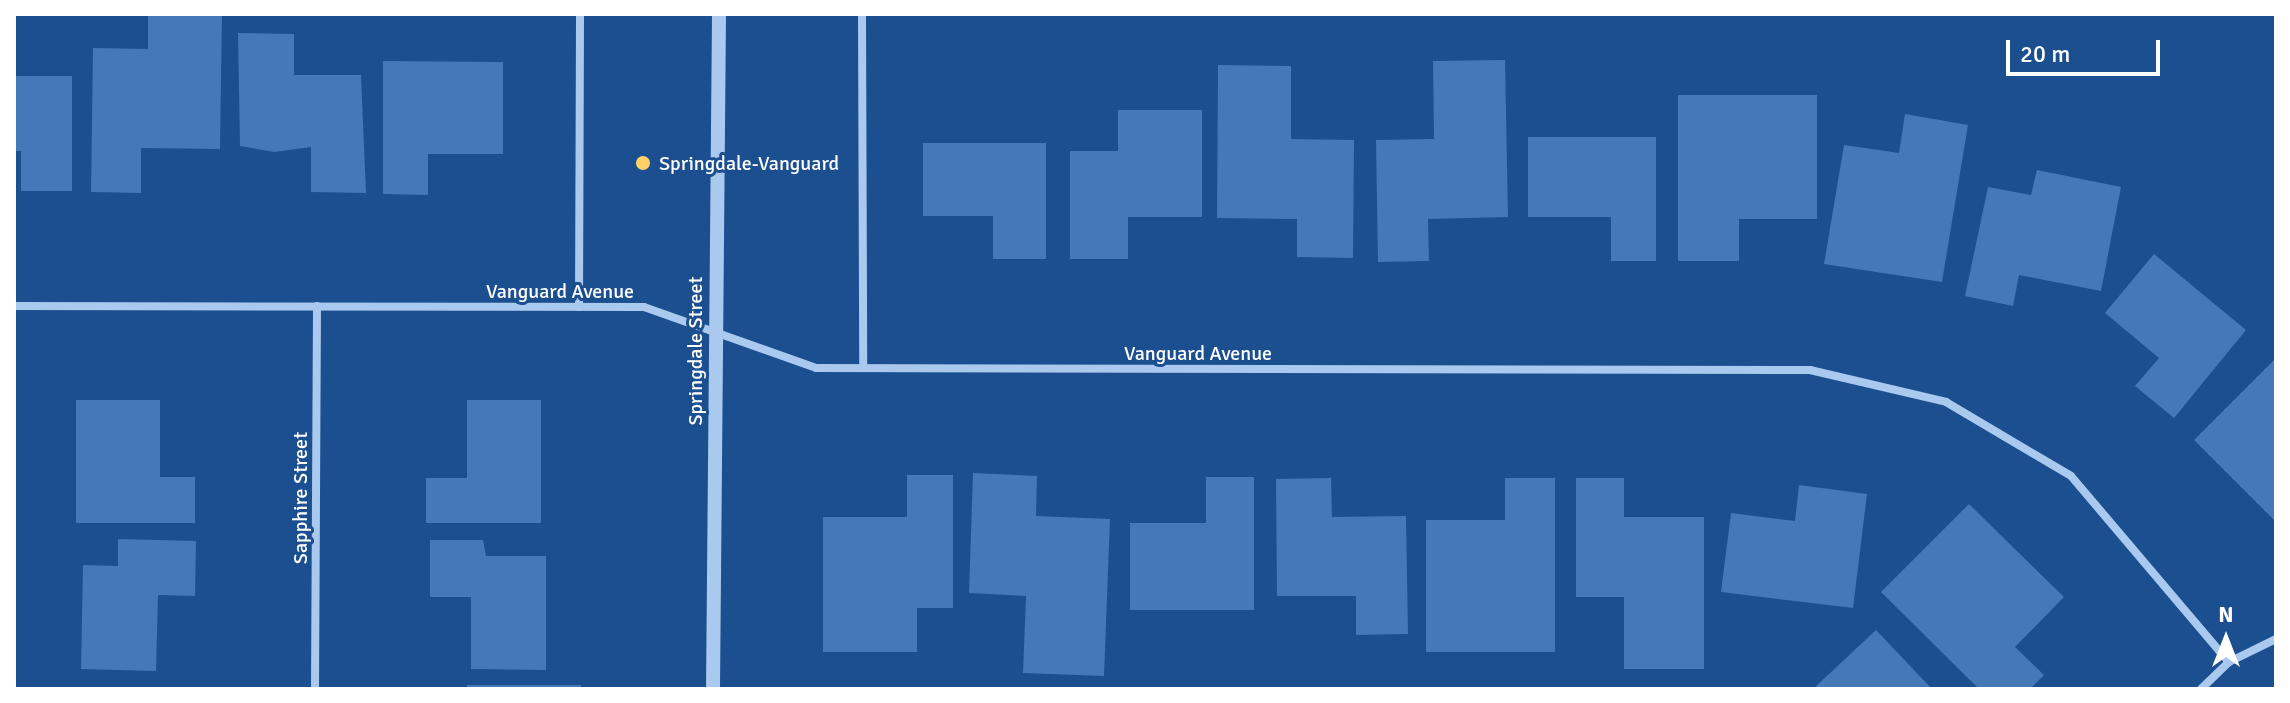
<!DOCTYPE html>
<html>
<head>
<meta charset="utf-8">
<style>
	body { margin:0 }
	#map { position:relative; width:2290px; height:703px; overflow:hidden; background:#1b4f8f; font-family:Signika,sans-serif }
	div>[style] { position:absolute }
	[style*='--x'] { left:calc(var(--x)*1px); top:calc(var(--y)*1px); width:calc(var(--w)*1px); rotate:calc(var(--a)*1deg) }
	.building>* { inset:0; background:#4478b7; transform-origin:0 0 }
	.minor>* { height:8px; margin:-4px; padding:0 4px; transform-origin:4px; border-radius:4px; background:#a9c9ee }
	.tertiary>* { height:14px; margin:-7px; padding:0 7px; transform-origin:7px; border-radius:7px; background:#a9c9ee }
	.dots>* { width:22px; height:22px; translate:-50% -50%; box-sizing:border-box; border:4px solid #1b4f8f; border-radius:50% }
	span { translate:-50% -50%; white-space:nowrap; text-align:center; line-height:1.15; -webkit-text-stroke:6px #1b4f8f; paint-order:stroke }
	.poi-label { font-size:20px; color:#fff }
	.left { translate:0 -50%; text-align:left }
	.street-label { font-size:20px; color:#fff }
	.frame { position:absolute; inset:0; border:16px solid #fff; pointer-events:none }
	.north { position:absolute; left:2186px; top:599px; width:80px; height:80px; -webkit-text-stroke:6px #1b4f8f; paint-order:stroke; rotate:0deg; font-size:22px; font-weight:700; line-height:32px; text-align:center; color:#fff }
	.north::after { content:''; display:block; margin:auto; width:28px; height:36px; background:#fff; clip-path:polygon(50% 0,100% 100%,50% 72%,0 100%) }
	.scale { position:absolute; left:2006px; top:40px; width:154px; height:36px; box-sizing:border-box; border:4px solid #fff; border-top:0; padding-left:10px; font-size:24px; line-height:28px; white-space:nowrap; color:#fff; -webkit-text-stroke:6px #1b4f8f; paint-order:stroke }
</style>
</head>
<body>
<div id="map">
	<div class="building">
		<i style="clip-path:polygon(148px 14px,222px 14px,220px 149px,141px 148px,141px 193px,91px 192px,93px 48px,148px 49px)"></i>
		<i style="clip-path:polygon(238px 33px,294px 34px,294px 75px,361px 75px,366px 193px,311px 192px,311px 147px,274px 152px,240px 146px)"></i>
		<i style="clip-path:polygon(1505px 60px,1508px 217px,1428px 219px,1429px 261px,1378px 262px,1376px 140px,1434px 139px,1433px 61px)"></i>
		<i style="clip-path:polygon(383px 61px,503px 62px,503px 154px,428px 154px,428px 195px,383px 194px)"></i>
		<i style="clip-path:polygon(1218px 65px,1291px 66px,1291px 139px,1354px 140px,1353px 258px,1297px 257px,1297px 219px,1217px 218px)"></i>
		<i style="clip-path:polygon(14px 76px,72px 76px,72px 191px,21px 191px,21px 151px,14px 151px)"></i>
		<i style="clip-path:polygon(1678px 95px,1817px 95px,1817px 219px,1739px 219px,1739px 261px,1678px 261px)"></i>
		<i style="clip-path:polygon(1118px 110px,1202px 110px,1202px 217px,1128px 217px,1128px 259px,1070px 259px,1070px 151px,1118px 151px)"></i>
		<i style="clip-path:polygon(1905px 114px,1968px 125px,1942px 282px,1824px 264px,1844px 145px,1899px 153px)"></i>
		<i style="clip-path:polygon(1528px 137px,1656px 137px,1656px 261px,1611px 261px,1611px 217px,1528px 217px)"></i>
		<i style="clip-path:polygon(923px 143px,1046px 143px,1046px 259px,993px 259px,993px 216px,923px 216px)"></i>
		<i style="clip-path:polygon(2037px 170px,2121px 187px,2101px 291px,2019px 275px,2013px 306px,1965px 296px,1988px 187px,2031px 195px)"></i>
		<i style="clip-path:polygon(2154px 254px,2246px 330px,2174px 418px,2135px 386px,2159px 358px,2105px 313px)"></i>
		<i style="clip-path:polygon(2276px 358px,2276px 522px,2194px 440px)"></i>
		<i style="clip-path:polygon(76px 400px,160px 400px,160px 477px,195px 477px,195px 523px,76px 523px)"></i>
		<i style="clip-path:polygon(467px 400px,541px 400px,541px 523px,426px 523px,426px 478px,467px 478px)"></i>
		<i style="clip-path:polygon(973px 473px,1037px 476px,1036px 516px,1110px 519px,1104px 676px,1023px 673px,1026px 596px,969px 593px)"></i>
		<i style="clip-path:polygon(907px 475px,953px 475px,953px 608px,917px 608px,917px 652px,823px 652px,823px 517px,907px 517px)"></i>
		<i style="clip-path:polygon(1206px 477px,1254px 477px,1254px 610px,1130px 610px,1130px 523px,1206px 523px)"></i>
		<i style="clip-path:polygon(1331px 478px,1332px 517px,1406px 516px,1408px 634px,1356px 635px,1356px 596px,1277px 596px,1276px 479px)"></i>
		<i style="clip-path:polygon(1505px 478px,1555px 478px,1555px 652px,1426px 652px,1426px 520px,1505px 520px)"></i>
		<i style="clip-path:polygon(1576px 478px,1624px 478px,1624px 517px,1704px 517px,1704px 669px,1624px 669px,1624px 597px,1576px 597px)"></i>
		<i style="clip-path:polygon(1799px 485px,1867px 494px,1853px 608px,1721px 592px,1731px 513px,1795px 521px)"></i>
		<i style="clip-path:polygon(1969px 504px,2064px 597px,2015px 647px,2044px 675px,2030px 689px,1979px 689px,1881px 592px)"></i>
		<i style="clip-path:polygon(118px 539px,196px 541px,195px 596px,158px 595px,156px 671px,81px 669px,83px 565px,118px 566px)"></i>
		<i style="clip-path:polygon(430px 540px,483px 540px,486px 556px,546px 556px,546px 670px,471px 669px,471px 597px,430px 597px)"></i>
		<i style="clip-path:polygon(1876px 630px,1932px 689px,1813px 689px)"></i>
		<i style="left:467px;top:685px;width:114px;height:4px"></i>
	</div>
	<div class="minor">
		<i style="--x:862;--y:14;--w:354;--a:89.8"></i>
		<i style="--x:14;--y:306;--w:630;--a:0.09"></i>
		<i style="--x:644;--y:307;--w:182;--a:19.5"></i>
		<i style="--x:816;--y:368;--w:994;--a:0.12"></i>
		<i style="--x:1810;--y:370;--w:140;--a:13.2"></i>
		<i style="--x:1946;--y:402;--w:145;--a:30.6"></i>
		<i style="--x:2071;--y:476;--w:244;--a:49.7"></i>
		<i style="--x:579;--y:307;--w:293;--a:-89.8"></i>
		<i style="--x:315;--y:689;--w:383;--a:-89.7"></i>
		<i style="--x:2201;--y:689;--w:39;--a:-44"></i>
		<i style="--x:2229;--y:662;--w:52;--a:-26.1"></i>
	</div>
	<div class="tertiary">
		<i style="--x:713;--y:689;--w:675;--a:-89.49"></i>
	</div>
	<div class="dots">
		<i style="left:643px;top:163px;background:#ffd166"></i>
	</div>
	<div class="poi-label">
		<span class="left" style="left:659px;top:163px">Springdale-Vanguard</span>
	</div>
	<div class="street-label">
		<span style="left:560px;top:291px">Vanguard Avenue</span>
		<span style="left:695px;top:351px;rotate:-90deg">Springdale Street</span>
		<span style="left:1198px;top:353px">Vanguard Avenue</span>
		<span style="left:300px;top:498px;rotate:-90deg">Sapphire Street</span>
	</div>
	<div class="frame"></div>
	<div class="north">N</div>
	<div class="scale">20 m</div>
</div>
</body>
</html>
